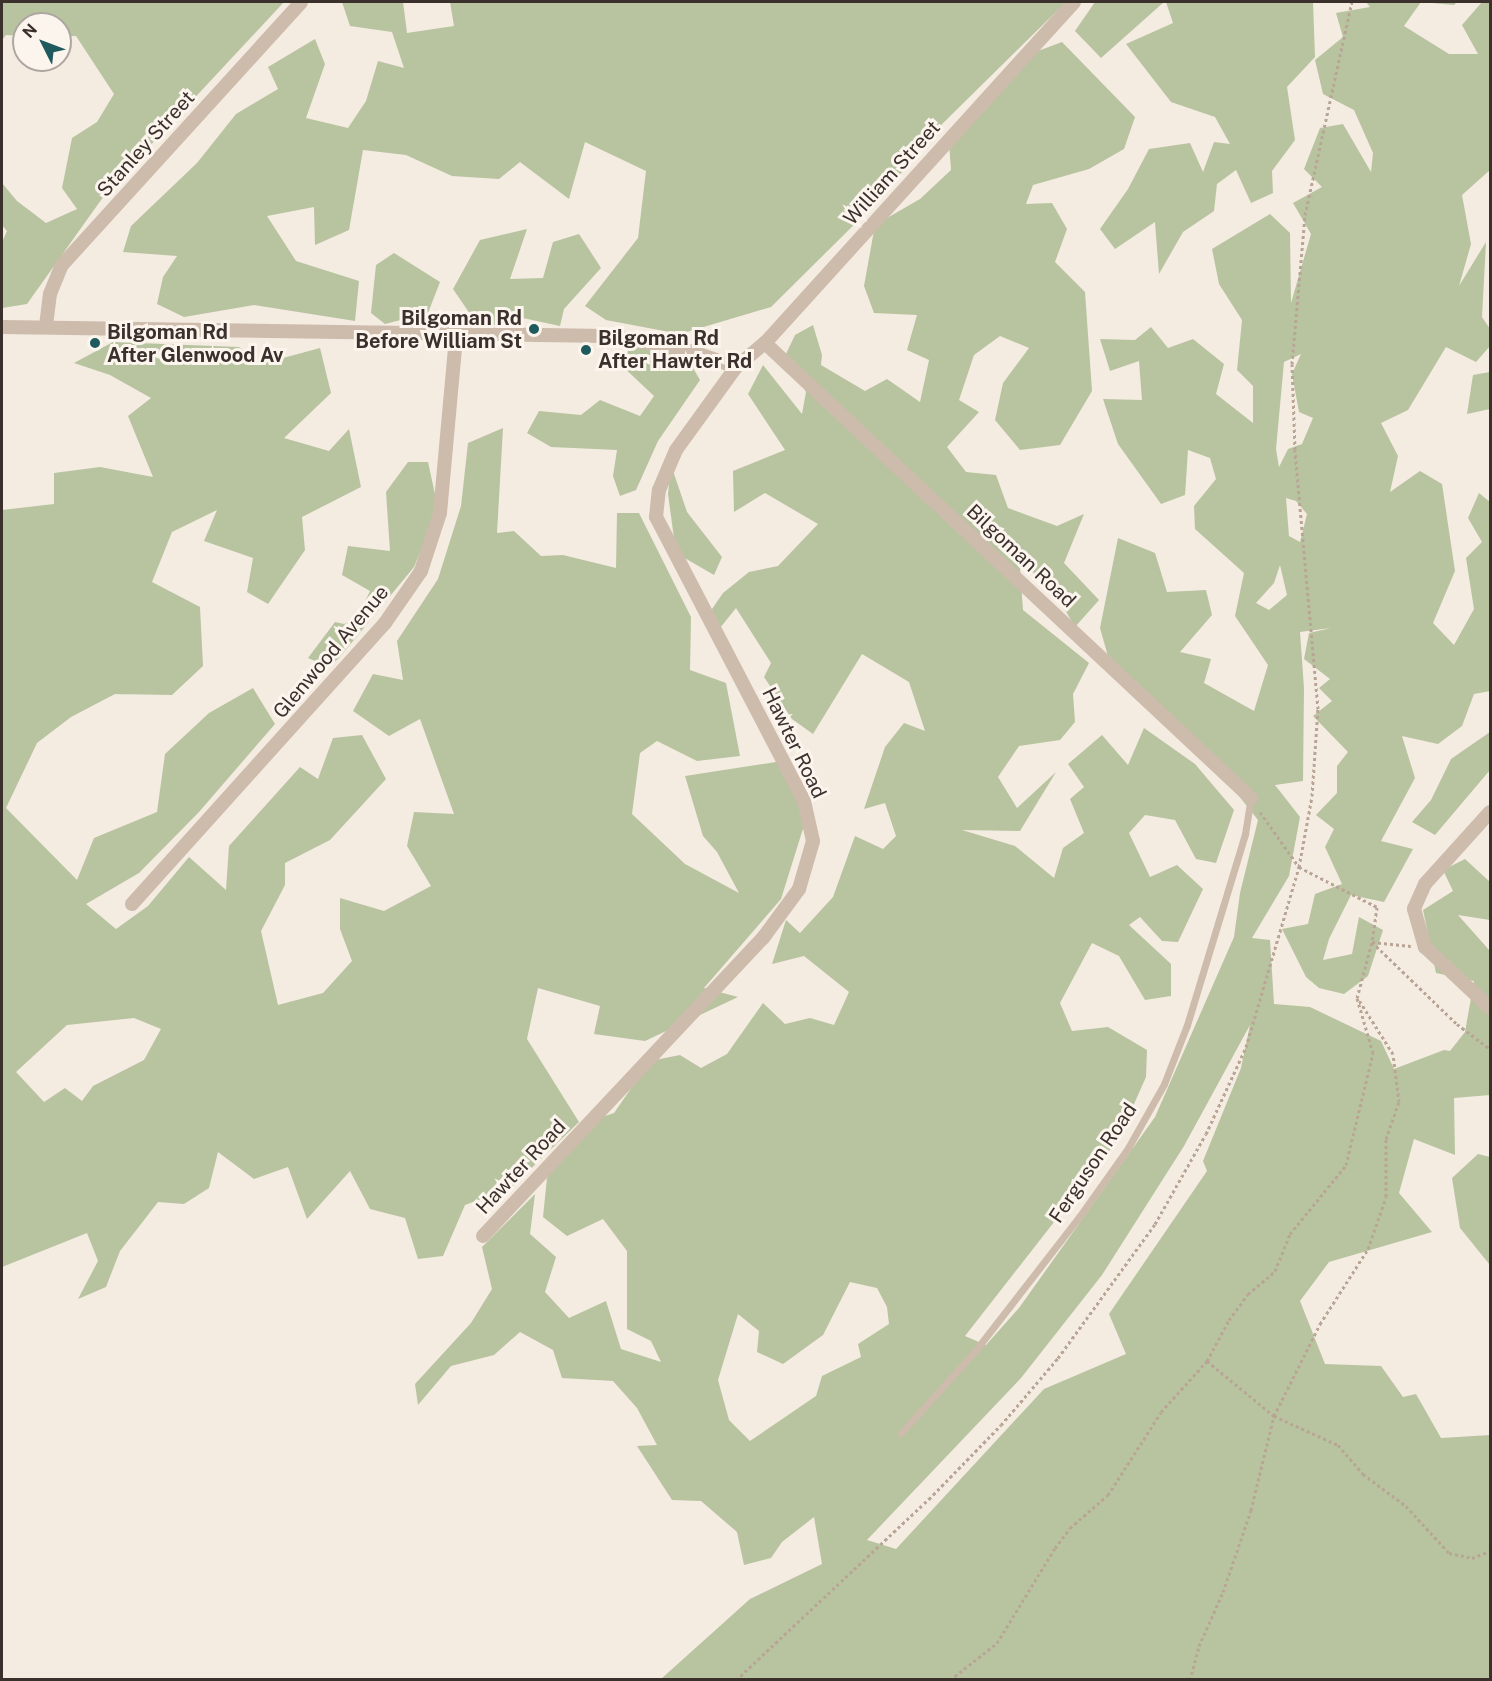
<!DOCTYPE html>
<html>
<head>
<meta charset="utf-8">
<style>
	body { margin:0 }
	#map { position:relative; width:1492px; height:1681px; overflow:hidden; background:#f4ebe1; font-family:"Public Sans",sans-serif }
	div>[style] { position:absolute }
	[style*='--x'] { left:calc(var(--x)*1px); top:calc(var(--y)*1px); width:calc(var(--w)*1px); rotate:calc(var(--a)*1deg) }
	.green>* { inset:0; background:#b8c4a0 }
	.path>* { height:3px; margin-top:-1.5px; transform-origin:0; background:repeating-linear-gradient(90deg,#b9a596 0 3px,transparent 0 6px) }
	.service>* { height:7px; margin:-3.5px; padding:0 3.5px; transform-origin:3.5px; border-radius:3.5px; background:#cdbbac }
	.minor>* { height:14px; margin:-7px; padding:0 7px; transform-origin:7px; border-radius:7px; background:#cdbbac }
	.dots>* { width:16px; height:16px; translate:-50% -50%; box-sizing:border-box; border:3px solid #fbf5ee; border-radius:50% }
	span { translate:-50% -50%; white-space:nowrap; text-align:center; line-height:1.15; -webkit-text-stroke:6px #fbf5ee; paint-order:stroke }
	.street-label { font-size:20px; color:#3b302b }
	.poi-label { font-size:20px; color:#3b302b; font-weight:700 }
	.right { translate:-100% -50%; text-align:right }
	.left { translate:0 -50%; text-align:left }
	.frame { position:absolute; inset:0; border:3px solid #3b302b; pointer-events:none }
	.north { position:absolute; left:12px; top:12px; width:60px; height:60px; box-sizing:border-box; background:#fbf5ee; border:2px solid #aea6a0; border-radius:50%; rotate:312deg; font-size:16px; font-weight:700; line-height:24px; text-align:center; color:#3b302b }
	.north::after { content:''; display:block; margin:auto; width:21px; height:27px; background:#1f5a5e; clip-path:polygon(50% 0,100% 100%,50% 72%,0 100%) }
</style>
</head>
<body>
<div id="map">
	<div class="green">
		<i style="clip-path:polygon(2px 2px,284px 2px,106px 193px,27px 304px,2px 308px,2px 242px,7px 231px,2px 225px,2px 183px,17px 201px,46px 223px,77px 209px,62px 188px,72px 138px,97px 122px,114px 94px,76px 36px,60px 36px,60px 24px,24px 24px,24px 36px,6px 35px,2px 40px)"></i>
		<i style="clip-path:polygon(342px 2px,403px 2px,407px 33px,454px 26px,450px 2px,1066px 2px,933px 133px,883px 196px,771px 307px,680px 334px,606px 320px,585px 306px,638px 238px,646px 171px,585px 142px,569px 199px,520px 162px,499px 179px,452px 176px,406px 155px,363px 150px,349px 230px,315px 245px,314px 207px,267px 216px,296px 261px,359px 281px,355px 321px,254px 305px,184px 317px,157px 304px,163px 277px,177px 256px,123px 252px,131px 226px,197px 163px,236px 114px,278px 89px,268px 67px,315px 39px,325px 64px,306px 118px,348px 128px,366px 101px,378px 61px,404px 68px,392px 32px,350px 26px)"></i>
		<i style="clip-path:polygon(1095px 2px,1164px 2px,1101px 58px,1075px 31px)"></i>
		<i style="clip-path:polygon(1166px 2px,1313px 2px,1315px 57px,1287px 87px,1295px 140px,1272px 171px,1273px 193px,1251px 203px,1236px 170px,1217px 184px,1214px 211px,1183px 232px,1159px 274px,1155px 222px,1115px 249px,1100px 229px,1128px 189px,1149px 149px,1190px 143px,1203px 172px,1214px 142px,1230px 144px,1215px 117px,1171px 102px,1126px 44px,1173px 23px)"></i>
		<i style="clip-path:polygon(evenodd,1366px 2px,1457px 2px,1454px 5px,1421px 2px,1404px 26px,1449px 54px,1478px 54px,1462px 25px,1482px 2px,1490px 2px,1490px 170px,1462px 195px,1471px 244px,1459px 286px,1486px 242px,1482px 317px,1490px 329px,1490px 346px,1476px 362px,1446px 347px,1408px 410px,1381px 423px,1398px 456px,1390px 492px,1420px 471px,1442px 484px,1455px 571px,1433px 623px,1454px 645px,1474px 609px,1466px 558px,1482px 542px,1468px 518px,1479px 493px,1490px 502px,1490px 691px,1474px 694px,1462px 726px,1438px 744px,1402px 736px,1415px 778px,1381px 841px,1413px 849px,1384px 902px,1351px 895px,1329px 939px,1323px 960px,1352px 954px,1359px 917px,1383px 930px,1368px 976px,1344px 994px,1319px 988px,1306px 977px,1282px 929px,1308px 924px,1315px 894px,1342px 884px,1325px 847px,1334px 829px,1316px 815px,1337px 793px,1337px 766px,1348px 752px,1313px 716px,1332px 701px,1319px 688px,1330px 679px,1304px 659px,1309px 633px,1331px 628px,1300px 632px,1304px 688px,1303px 781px,1275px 785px,1300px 817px,1289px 876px,1252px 938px,1270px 940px,1274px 1004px,1310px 1007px,1381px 1041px,1394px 1069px,1444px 1050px,1450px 1051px,1465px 1032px,1474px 981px,1436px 973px,1423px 910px,1453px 891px,1443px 870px,1465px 859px,1490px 882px,1490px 920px,1458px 915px,1490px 951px,1490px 1095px,1454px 1098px,1455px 1155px,1414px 1139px,1399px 1193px,1432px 1232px,1329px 1262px,1300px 1301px,1325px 1364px,1381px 1366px,1403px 1397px,1416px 1394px,1441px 1438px,1490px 1435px,1490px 1679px,661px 1679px,750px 1599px,822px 1564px,814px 1517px,782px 1542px,771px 1558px,744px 1565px,737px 1532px,701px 1501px,672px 1500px,637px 1446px,657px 1445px,637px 1408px,613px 1381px,562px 1378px,553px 1350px,520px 1332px,494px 1355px,451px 1366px,418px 1405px,415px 1384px,471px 1323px,492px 1289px,482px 1247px,535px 1194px,530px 1234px,556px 1257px,545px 1292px,569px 1318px,606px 1301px,621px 1349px,661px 1362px,651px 1341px,627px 1329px,627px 1251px,603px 1219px,567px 1236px,543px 1217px,547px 1178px,582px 1124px,614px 1113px,650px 1061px,680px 1055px,701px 1068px,727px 1054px,763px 1003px,785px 1024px,810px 1018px,834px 1025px,849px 992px,804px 956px,772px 964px,786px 920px,800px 933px,833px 897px,855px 836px,883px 849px,896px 836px,885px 803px,864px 809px,885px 747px,904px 723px,925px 731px,909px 682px,862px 654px,813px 734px,792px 719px,764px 677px,771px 663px,736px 608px,716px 633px,712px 609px,723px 593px,749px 572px,778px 566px,818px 524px,765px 493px,734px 512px,733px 471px,785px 450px,748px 394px,763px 365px,802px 414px,806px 392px,785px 356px,795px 335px,813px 325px,822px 355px,821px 365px,865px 391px,887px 379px,920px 402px,929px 360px,907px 350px,917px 315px,874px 313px,864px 286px,875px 225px,920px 199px,951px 170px,949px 143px,1038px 51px,1062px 42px,1135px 117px,1124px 149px,1089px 169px,1033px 185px,1026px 204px,1052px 203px,1067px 229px,1055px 262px,1085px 292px,1092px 391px,1060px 445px,1020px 450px,995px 420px,1003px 383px,1029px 348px,1000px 336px,974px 355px,959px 400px,979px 412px,947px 447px,966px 472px,996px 475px,1008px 508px,1057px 526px,1084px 514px,1064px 563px,1099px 600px,1075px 627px,1046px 577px,1020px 568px,1023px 610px,1089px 663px,1073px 694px,1075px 722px,1060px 740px,1019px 746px,998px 777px,1017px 808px,1056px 772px,1020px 831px,962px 830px,1015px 846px,1054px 878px,1063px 848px,1084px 833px,1070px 799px,1084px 787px,1068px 764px,1102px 735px,1128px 765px,1144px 728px,1195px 764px,1234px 810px,1216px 863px,1196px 859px,1175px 820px,1145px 815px,1129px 833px,1150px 877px,1177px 865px,1203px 889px,1178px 942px,1162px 941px,1140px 917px,1129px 925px,1171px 964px,1171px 996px,1145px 1000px,1119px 956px,1092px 943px,1060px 1003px,1072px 1031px,1108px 1027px,1147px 1050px,1146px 1077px,1118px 1140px,965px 1336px,986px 1345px,1019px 1308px,1155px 1117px,1234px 937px,1240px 893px,1258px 820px,1235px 791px,1111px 667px,1100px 628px,1118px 538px,1155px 553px,1167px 592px,1206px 590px,1212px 615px,1180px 652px,1211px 659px,1204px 683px,1254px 711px,1268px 665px,1235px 616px,1244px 573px,1195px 529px,1194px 506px,1216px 479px,1210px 458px,1188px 450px,1185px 495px,1161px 504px,1118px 444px,1103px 399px,1142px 400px,1139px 361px,1110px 371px,1100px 339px,1135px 340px,1151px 327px,1168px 348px,1193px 339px,1224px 364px,1216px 394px,1253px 423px,1253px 386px,1237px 370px,1242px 320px,1219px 284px,1212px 249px,1270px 214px,1290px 233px,1291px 303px,1311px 234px,1293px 203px,1322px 187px,1304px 169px,1320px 128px,1343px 124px,1371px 172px,1373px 153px,1354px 110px,1323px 94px,1315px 60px,1343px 37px,1336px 13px,1370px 7px,1366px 2px,1301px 354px,1292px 374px,1299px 412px,1313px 418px,1302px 444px,1288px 449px,1279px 467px,1276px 449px,1284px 362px,1301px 354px,1366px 2px,1286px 498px,1296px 501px,1307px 514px,1300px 542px,1289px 536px,1286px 498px,1366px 2px,1280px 565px,1287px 595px,1269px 610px,1256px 603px,1274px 583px,1280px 565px,1366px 2px,1250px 1025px,1241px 1068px,1203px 1161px,1207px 1171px,1109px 1314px,1126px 1354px,1044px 1389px,896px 1549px,867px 1540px,1021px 1378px,1102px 1275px,1184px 1146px,1250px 1025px,1366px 2px,850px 1282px,877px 1288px,887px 1307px,889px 1324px,858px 1344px,861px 1357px,822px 1376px,816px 1396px,750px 1441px,729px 1420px,718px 1380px,738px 1314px,759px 1331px,757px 1352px,783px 1364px,823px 1335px,850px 1282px)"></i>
		<i style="clip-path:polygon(527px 229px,510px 279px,543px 278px,553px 242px,579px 234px,601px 268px,564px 309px,560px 326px,509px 315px,500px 324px,479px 327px,453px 289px,480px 240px)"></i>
		<i style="clip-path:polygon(394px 253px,440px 282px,428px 313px,385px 324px,371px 313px,376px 265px)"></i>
		<i style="clip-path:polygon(634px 341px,686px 356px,700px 380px,658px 441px,636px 490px,620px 496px,613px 476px,617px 450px,551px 447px,527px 433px,539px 411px,581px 415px,600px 400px,640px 416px,654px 396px,619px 363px)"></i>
		<i style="clip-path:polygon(evenodd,113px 342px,239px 347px,261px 364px,320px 348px,331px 393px,284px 438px,329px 451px,349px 429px,361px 487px,302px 517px,305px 550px,268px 604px,247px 592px,253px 558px,204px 541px,217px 510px,172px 532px,152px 582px,200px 607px,203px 666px,172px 695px,115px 694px,71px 717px,37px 743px,6px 808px,77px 880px,94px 838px,157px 812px,165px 754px,209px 713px,253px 688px,275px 724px,199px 812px,139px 873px,86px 904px,116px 929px,148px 906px,189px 857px,226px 890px,229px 846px,300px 767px,318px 779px,333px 738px,362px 735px,386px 779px,330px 840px,285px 863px,285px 885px,261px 931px,278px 1005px,323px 993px,352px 961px,340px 929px,340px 898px,384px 911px,431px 886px,407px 846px,414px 812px,454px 814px,420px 719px,389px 736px,353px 711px,373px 674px,403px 680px,397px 641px,438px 579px,461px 506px,468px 443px,503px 428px,497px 533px,514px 531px,541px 556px,563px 555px,616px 568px,617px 513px,639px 513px,691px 617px,690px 670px,726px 683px,740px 756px,697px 761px,657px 741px,640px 753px,632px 814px,685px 864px,739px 893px,717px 852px,703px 836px,685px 776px,789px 760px,807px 816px,781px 899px,704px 988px,738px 997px,645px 1041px,594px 1034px,600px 1006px,538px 988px,527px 1039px,579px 1122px,511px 1188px,465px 1205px,443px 1256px,418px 1259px,405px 1218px,370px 1209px,350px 1171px,307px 1219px,288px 1167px,254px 1179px,218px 1152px,209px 1188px,184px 1204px,158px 1202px,120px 1251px,106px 1287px,78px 1299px,98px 1261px,87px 1233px,2px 1267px,2px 510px,54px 504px,54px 473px,100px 467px,153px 477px,128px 416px,151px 398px,110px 375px,74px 363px,113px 342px,134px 1018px,161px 1029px,144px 1060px,93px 1086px,82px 1101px,65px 1088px,44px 1102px,16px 1072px,67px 1025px,134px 1018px)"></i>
		<i style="clip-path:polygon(1490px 372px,1490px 409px,1467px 414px,1473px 375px)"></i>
		<i style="clip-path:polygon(408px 462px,428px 462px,438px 508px,414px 567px,339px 658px,329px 667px,308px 658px,335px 622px,344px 624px,357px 618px,370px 591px,342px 575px,348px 546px,390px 551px,386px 492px)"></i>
		<i style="clip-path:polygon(671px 465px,687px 512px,722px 557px,714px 575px,676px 553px,668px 494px)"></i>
		<i style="clip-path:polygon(1490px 732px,1490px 770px,1435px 835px,1412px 822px,1431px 800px,1451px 759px)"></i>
		<i style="clip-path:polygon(1478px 1154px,1490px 1157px,1490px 1265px,1460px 1228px,1452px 1178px)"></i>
	</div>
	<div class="path">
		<i style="--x:1260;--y:812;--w:67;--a:54.7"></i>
		<i style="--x:1299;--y:867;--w:88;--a:27.1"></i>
		<i style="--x:1377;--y:907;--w:35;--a:98"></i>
		<i style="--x:1372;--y:942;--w:39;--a:6"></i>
		<i style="--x:1207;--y:1361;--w:87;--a:39.4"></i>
		<i style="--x:1274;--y:1416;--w:70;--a:24.4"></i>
		<i style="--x:1338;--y:1445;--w:38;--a:49"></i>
		<i style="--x:1363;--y:1474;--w:54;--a:36.7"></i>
		<i style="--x:1406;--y:1506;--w:64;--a:47.5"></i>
		<i style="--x:1449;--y:1553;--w:24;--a:12"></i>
		<i style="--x:1472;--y:1558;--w:19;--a:-21"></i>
		<i style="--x:736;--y:1680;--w:265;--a:-43.2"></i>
		<i style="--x:929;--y:1499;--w:103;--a:-45.8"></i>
		<i style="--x:1001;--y:1425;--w:88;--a:-49.6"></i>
		<i style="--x:1058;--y:1358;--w:165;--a:-54.1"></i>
		<i style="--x:1155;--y:1224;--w:103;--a:-60.5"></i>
		<i style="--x:1206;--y:1134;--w:96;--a:-65.3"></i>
		<i style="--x:1246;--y:1047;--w:188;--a:-73.6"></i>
		<i style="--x:1299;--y:867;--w:72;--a:-79.6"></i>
		<i style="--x:1312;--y:796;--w:87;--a:-86.1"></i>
		<i style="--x:1318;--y:709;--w:260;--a:-95.1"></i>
		<i style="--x:1295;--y:450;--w:86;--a:-92"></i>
		<i style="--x:1292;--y:364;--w:150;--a:-85"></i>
		<i style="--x:1305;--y:215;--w:218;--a:-77.6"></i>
		<i style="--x:950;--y:1680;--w:60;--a:-38.2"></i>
		<i style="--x:997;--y:1643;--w:111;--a:-58.6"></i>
		<i style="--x:1055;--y:1548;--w:25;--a:-53"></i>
		<i style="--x:1070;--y:1528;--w:50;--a:-41"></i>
		<i style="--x:1108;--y:1495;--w:98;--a:-57.4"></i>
		<i style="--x:1161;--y:1412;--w:69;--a:-48"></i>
		<i style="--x:1207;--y:1361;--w:47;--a:-61.8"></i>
		<i style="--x:1229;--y:1320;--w:32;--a:-54"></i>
		<i style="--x:1248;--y:1294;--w:35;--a:-40"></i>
		<i style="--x:1275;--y:1271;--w:40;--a:-68"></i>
		<i style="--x:1290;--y:1234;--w:89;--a:-50.9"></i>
		<i style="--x:1346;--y:1165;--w:115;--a:-76.4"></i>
		<i style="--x:1373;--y:1053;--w:57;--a:-106.2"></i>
		<i style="--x:1357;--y:998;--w:58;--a:-75"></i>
		<i style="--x:1372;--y:942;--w:118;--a:44"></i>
		<i style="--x:1457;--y:1024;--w:41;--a:37.1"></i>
		<i style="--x:1190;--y:1680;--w:35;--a:-75"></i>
		<i style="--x:1199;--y:1646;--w:59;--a:-66"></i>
		<i style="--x:1223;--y:1592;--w:87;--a:-71.1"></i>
		<i style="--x:1251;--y:1510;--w:97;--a:-76.3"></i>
		<i style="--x:1274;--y:1416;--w:103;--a:-63.4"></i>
		<i style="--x:1320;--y:1324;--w:89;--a:-57.4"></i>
		<i style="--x:1368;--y:1249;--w:55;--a:-70.9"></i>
		<i style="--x:1386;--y:1197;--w:58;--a:-90"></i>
		<i style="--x:1386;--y:1139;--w:39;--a:-71"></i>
		<i style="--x:1399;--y:1102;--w:48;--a:-97.1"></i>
		<i style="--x:1393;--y:1054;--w:64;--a:-122.2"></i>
	</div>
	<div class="service">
		<i style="--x:901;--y:1433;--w:110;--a:-47.9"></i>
		<i style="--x:975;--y:1351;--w:170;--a:-52.2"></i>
		<i style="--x:1079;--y:1217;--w:85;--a:-54.6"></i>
		<i style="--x:1128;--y:1148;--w:73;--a:-60.6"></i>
		<i style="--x:1164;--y:1084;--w:63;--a:-68.7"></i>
		<i style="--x:1187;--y:1025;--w:200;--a:-73.1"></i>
		<i style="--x:1245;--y:834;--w:36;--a:-81"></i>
	</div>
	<div class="minor">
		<i style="--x:46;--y:326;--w:32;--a:-83"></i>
		<i style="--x:50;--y:294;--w:31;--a:-68"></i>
		<i style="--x:62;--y:265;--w:355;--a:-47.7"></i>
		<i style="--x:2;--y:327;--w:605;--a:0.85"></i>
		<i style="--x:607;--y:336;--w:76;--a:9.1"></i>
		<i style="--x:682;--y:348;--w:57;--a:19.4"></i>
		<i style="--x:765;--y:343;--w:666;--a:43.11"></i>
		<i style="--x:1490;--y:812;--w:97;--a:132.1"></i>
		<i style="--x:1425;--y:884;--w:27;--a:114"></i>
		<i style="--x:1414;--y:909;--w:40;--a:74"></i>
		<i style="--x:1425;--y:947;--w:89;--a:43.2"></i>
		<i style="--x:132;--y:904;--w:378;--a:-48"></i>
		<i style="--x:385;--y:623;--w:63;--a:-55.3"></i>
		<i style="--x:421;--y:571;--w:61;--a:-71.9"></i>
		<i style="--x:440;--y:513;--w:177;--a:-84.8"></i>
		<i style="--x:483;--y:1236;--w:409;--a:-46.8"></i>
		<i style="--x:763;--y:938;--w:61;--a:-53.7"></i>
		<i style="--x:799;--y:889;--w:50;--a:-73.7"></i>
		<i style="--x:813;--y:841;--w:41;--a:-102.7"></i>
		<i style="--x:804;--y:801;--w:320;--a:-117.5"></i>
		<i style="--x:656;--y:517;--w:27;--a:-84"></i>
		<i style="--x:659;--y:490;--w:43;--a:-67"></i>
		<i style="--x:676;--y:450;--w:102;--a:-54.1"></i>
		<i style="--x:736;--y:367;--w:38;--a:-40"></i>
		<i style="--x:765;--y:343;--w:460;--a:-47.8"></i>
	</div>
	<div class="dots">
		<i style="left:534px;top:329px;background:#1f5a5e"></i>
		<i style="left:95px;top:343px;background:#1f5a5e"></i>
		<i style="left:586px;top:350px;background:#1f5a5e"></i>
	</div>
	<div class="street-label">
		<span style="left:146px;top:144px;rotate:-48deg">Stanley Street</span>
		<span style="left:892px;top:173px;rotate:-48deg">William Street</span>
		<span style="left:1021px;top:556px;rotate:43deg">Bilgoman Road</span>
		<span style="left:331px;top:652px;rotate:-50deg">Glenwood Avenue</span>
		<span style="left:794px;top:743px;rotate:64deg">Hawter Road</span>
		<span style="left:1093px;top:1163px;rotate:-56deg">Ferguson Road</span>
		<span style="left:521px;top:1167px;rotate:-47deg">Hawter Road</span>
	</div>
	<div class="poi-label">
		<span class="right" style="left:522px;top:330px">Bilgoman Rd<br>Before William St</span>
		<span class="left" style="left:107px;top:344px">Bilgoman Rd<br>After Glenwood Av</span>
		<span class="left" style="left:598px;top:350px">Bilgoman Rd<br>After Hawter Rd</span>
	</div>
	<div class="frame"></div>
	<div class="north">N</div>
</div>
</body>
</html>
